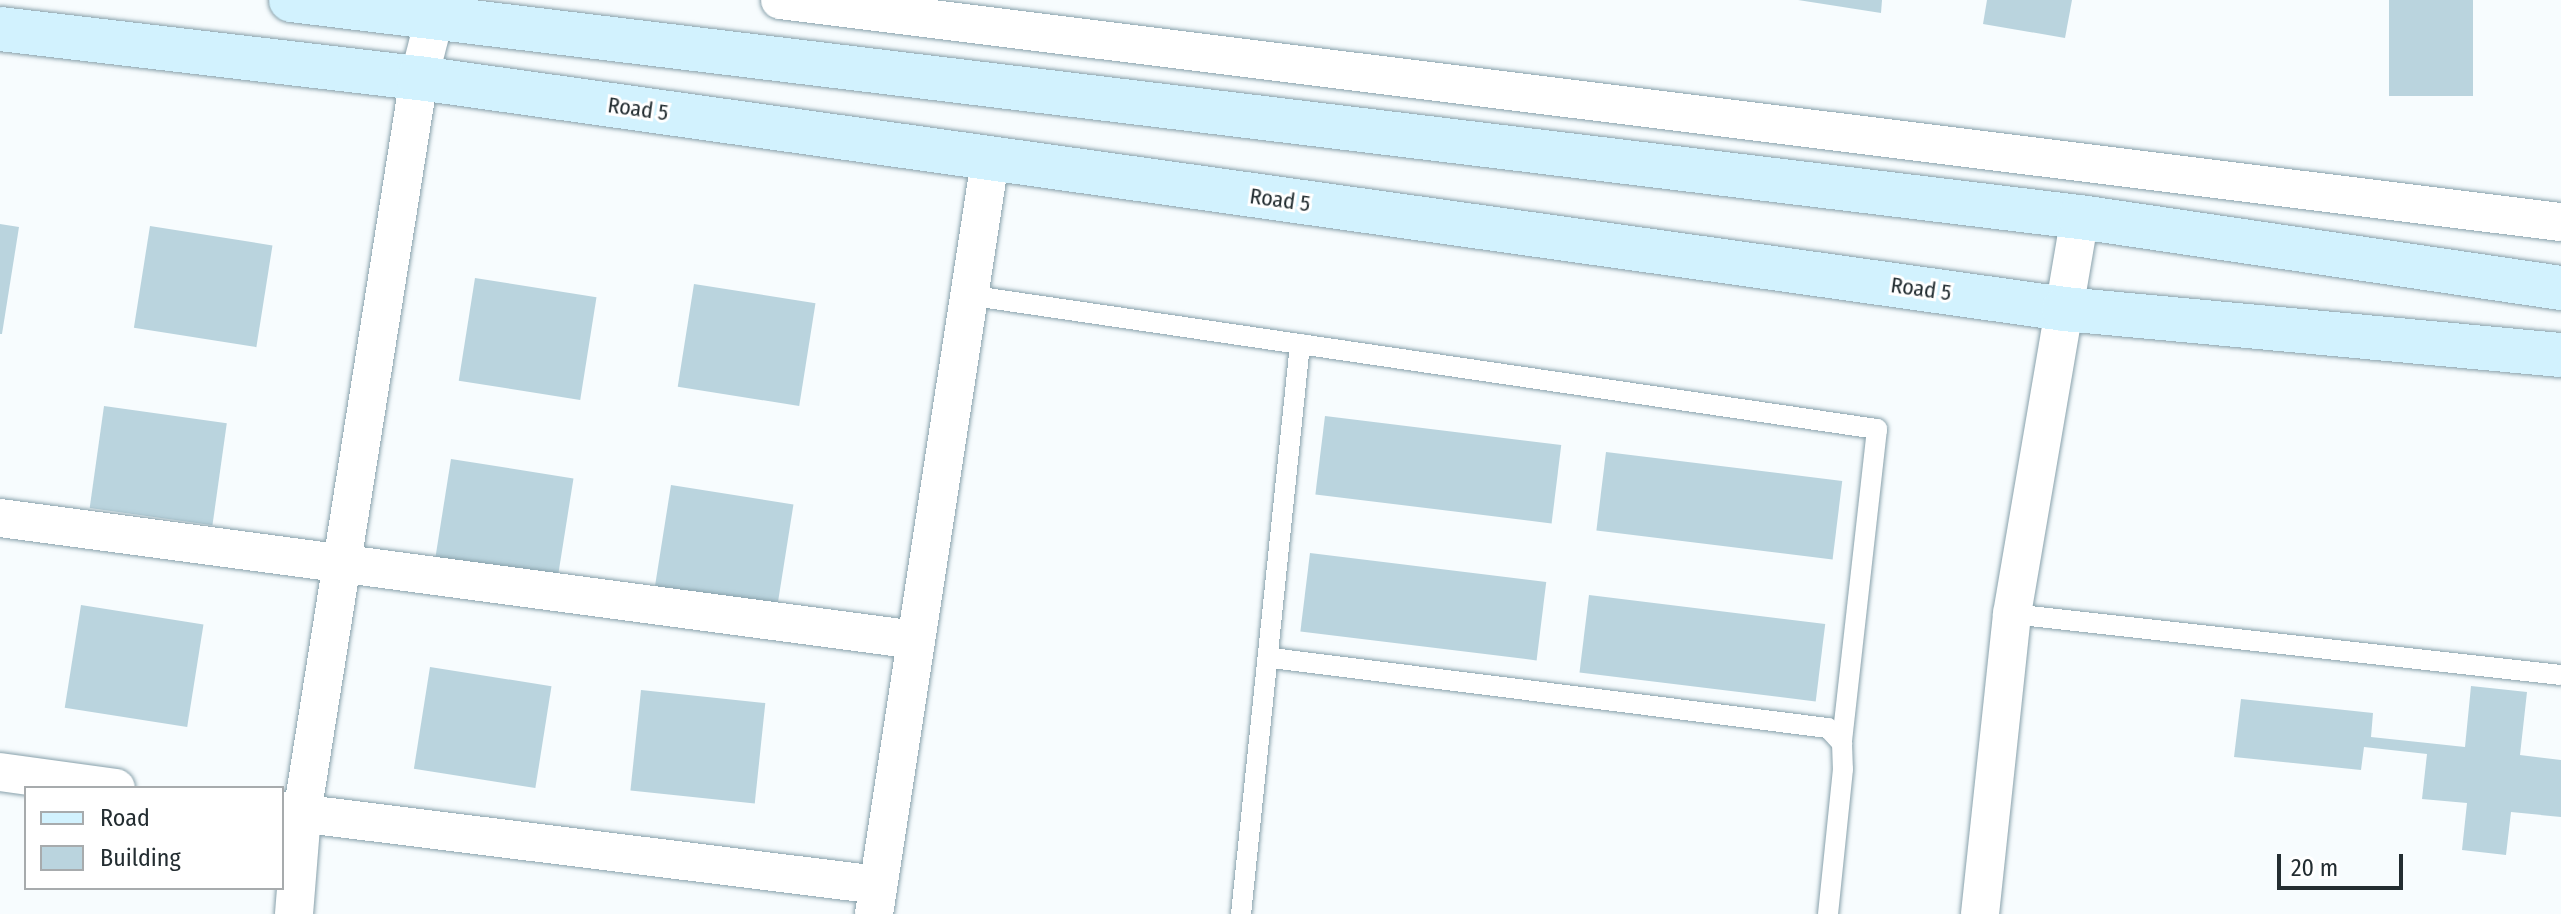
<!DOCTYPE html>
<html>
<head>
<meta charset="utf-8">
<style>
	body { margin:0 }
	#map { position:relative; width:2561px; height:914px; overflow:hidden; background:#f7fcfe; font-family:"Fira Sans Condensed",sans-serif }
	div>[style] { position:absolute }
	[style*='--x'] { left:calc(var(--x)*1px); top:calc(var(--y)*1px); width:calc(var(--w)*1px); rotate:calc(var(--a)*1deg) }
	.building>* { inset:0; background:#bad4de; transform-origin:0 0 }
	.roads { filter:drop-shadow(0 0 2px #88a1ab) drop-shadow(0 0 2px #88a1ab) }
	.lane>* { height:20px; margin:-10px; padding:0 10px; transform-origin:10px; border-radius:10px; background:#fff }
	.street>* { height:38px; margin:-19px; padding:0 19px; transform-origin:19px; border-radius:19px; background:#fff }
	.secondary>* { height:44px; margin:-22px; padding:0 22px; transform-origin:22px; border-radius:22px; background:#d2f2fe }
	span { translate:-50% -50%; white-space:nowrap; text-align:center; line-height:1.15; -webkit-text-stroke:6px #fff; paint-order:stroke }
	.street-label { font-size:22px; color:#232d31 }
	.legend { position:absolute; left:24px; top:786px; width:260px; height:104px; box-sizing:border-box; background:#fff; border:2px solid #a7abad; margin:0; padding:10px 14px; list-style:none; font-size:24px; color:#232d31 }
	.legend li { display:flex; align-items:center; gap:16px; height:40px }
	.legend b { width:40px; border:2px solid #a7abad }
	.scale { position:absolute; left:2277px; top:854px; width:126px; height:36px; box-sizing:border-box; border:4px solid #232d31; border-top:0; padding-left:10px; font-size:24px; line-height:28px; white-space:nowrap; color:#232d31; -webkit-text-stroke:6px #fff; paint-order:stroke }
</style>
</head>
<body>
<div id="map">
	<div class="building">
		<i style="clip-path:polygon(1798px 0,1882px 0,1881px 13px)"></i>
		<i style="clip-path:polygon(1987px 0,2072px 0,2065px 38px,1983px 24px)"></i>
		<i style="left:2389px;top:0;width:84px;height:96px"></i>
		<i style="clip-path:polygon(0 224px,19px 227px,2px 334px,0 334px)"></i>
		<i style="left:150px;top:226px;width:124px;height:103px;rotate:9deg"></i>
		<i style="left:475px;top:278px;width:123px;height:104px;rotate:9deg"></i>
		<i style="left:694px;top:284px;width:123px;height:104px;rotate:9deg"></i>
		<i style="left:104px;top:406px;width:124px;height:103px;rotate:8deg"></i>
		<i style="left:1325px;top:416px;width:238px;height:79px;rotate:7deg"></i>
		<i style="left:1606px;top:452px;width:238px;height:79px;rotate:7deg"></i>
		<i style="left:451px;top:459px;width:124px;height:104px;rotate:9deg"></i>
		<i style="left:671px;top:485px;width:124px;height:104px;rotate:9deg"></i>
		<i style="left:1310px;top:553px;width:238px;height:79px;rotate:7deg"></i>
		<i style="left:1589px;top:595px;width:238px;height:78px;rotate:7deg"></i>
		<i style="left:81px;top:605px;width:124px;height:104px;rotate:9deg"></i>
		<i style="left:430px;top:667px;width:123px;height:103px;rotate:9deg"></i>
		<i style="clip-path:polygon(2471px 686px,2527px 692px,2520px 755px,2561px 760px,2561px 817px,2511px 812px,2506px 855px,2462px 850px,2467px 803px,2422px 799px,2427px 754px,2364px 747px,2361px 770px,2234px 757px,2241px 699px,2373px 713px,2371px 737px,2465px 747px)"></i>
		<i style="left:641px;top:690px;width:125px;height:101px;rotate:6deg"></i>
	</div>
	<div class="roads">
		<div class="lane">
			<i style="--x:967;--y:295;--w:920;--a:8.38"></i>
			<i style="--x:1877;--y:429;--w:316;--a:96.4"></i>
			<i style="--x:2012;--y:614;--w:552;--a:6.34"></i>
			<i style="--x:1272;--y:658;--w:560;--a:7.18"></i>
			<i style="--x:1828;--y:728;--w:21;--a:47"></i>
			<i style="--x:1842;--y:743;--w:26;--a:88"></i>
			<i style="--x:1843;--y:769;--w:146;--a:95.9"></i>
			<i style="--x:1241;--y:914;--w:573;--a:-84.09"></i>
		</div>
		<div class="street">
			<i style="--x:780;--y:0;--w:1795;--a:7.11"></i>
			<i style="--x:0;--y:518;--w:923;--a:7.59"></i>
			<i style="--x:0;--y:772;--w:117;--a:7.9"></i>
			<i style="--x:282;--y:811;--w:601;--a:7.08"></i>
			<i style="--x:294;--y:914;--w:100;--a:-85.4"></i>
			<i style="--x:302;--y:814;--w:745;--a:-80.97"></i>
			<i style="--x:419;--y:78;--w:81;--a:-75.6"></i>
			<i style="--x:874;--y:914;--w:763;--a:-81.25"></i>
			<i style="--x:1980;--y:914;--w:302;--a:-83.9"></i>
			<i style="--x:2012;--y:614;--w:403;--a:-80.3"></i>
		</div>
		<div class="secondary">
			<i style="--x:291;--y:0;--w:1802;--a:6.92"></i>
			<i style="--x:2080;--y:217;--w:486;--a:8.4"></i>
			<i style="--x:0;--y:29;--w:422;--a:6.7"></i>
			<i style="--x:419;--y:78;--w:1661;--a:7.99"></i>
			<i style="--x:2064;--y:309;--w:499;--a:5.3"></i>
		</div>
	</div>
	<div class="street-label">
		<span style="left:638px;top:109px;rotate:8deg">Road 5</span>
		<span style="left:1280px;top:200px;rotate:8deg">Road 5</span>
		<span style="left:1921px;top:289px;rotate:8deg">Road 5</span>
	</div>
	<ul class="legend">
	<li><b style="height:10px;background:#d2f2fe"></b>Road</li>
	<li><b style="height:22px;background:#bad4de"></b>Building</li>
	</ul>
	<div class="scale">20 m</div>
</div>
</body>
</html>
